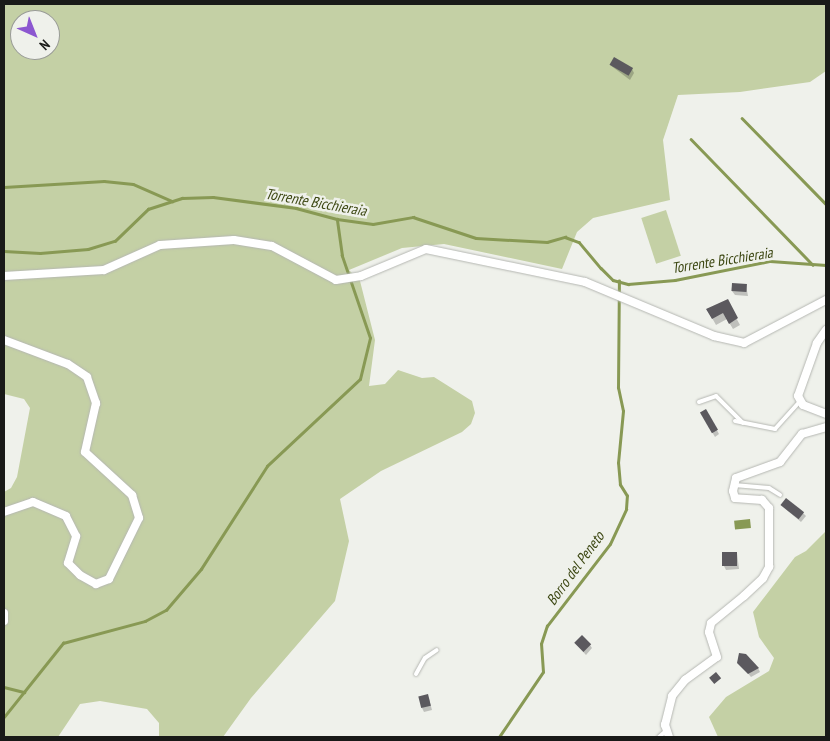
<!DOCTYPE html>
<html>
<head>
<meta charset="utf-8">
<style>
	body { margin:0 }
	#map { position:relative; width:830px; height:741px; overflow:hidden; background:#eff1eb; font-family:"PT Sans Narrow",sans-serif }
	div>[style] { position:absolute }
	[style*='--x'] { left:calc(var(--x)*1px); top:calc(var(--y)*1px); width:calc(var(--w)*1px); rotate:calc(var(--a)*1deg) }
	.green>* { inset:0; background:#c4d0a5; transform-origin:0 0 }
	.water>* { inset:0; background:#889954; transform-origin:0 0 }
	.shadow>* { inset:0; background:#0003 }
	.stream>* { height:2.5px; margin:-1.25px; padding:0 1.25px; transform-origin:1.25px; border-radius:1.25px; background:#889954 }
	.building>* { inset:0; background:#5b595e; transform-origin:0 0 }
	.roads { filter:drop-shadow(0 0 1px #b5b7b2) drop-shadow(0 0 1px #b5b7b2) }
	.lane>* { height:4px; margin:-2px; padding:0 2px; transform-origin:2px; border-radius:2px; background:#fff }
	.street>* { height:8px; margin:-4px; padding:0 4px; transform-origin:4px; border-radius:4px; background:#fff }
	span { translate:-50% -50%; white-space:nowrap; text-align:center; line-height:1.15; -webkit-text-stroke:5px #eff1eb; paint-order:stroke }
	.water-label { font-size:15px; color:#3c4712; font-style:italic }
	.frame { position:absolute; inset:0; border:5px solid #191a18; pointer-events:none }
	.north { position:absolute; left:10px; top:10px; width:50px; height:50px; box-sizing:border-box; background:#eff1eb; border:1px solid #999b97; border-radius:50%; rotate:136deg; font-size:14px; font-weight:700; line-height:20px; text-align:center; color:#191a18 }
	.north::after { content:''; display:block; margin:auto; width:18px; height:22px; background:#8c57d0; clip-path:polygon(50% 0,100% 100%,50% 72%,0 100%) }
</style>
</head>
<body>
<div id="map">
	<div class="green">
		<i style="clip-path:polygon(evenodd,4px 4px,826px 4px,826px 71px,810px 82px,740px 92px,678px 95px,663px 140px,670px 200px,593px 218px,577px 232px,562px 269px,444px 244px,402px 248px,349px 270px,360px 281px,375px 340px,369px 386px,385px 384px,398px 370px,422px 378px,434px 377px,472px 401px,475px 413px,471px 424px,462px 432px,381px 471px,340px 499px,349px 541px,335px 601px,251px 698px,223px 737px,159px 737px,159px 723px,147px 709px,100px 701px,80px 704px,58px 737px,4px 737px,4px 492px,11px 488px,17px 477px,30px 408px,24px 399px,4px 394px,4px 4px,20px 20px,50px 20px,50px 50px,20px 50px,20px 20px)"></i>
		<i style="left:666px;top:210px;width:48px;height:26px;rotate:72deg"></i>
		<i style="clip-path:polygon(826px 531px,826px 737px,718px 737px,709px 717px,726px 697px,769px 671px,774px 658px,759px 637px,753px 612px,795px 557px,806px 551px)"></i>
	</div>
	<div class="water">
		<i style="left:750px;top:519px;width:9px;height:16px;rotate:84deg"></i>
	</div>
	<div class="shadow">
		<i style="clip-path:polygon(610px 65px,632px 69px,634px 73px,630px 80px)"></i>
		<i style="clip-path:polygon(746px 285px,748px 296px,735px 295px,732px 291px)"></i>
		<i style="clip-path:polygon(727px 301px,740px 325px,733px 329px,727px 319px,716px 325px,707px 309px)"></i>
		<i style="clip-path:polygon(706px 410px,719px 434px,715px 437px,701px 413px)"></i>
		<i style="clip-path:polygon(782px 506px,803px 513px,806px 516px,801px 522px)"></i>
		<i style="clip-path:polygon(737px 553px,739px 569px,726px 570px,724px 566px)"></i>
		<i style="clip-path:polygon(576px 644px,590px 645px,592px 648px,586px 655px)"></i>
		<i style="clip-path:polygon(739px 663px,758px 668px,760px 672px,751px 677px)"></i>
		<i style="clip-path:polygon(429px 699px,432px 710px,424px 712px,422px 708px)"></i>
	</div>
	<div class="stream">
		<i style="--x:742;--y:118;--w:120;--a:45.7"></i>
		<i style="--x:691;--y:139;--w:175;--a:45.9"></i>
		<i style="--x:4;--y:187;--w:100;--a:-3.4"></i>
		<i style="--x:104;--y:181;--w:29;--a:6"></i>
		<i style="--x:133;--y:184;--w:43;--a:23.6"></i>
		<i style="--x:4;--y:251;--w:36;--a:3"></i>
		<i style="--x:40;--y:253;--w:48;--a:-4.8"></i>
		<i style="--x:88;--y:249;--w:28;--a:-17"></i>
		<i style="--x:115;--y:241;--w:46;--a:-44.1"></i>
		<i style="--x:148;--y:209;--w:36;--a:-18"></i>
		<i style="--x:182;--y:198;--w:31;--a:-2"></i>
		<i style="--x:213;--y:197;--w:84;--a:7.5"></i>
		<i style="--x:296;--y:208;--w:42;--a:15"></i>
		<i style="--x:337;--y:219;--w:36;--a:8"></i>
		<i style="--x:373;--y:224;--w:41;--a:-9.9"></i>
		<i style="--x:413;--y:217;--w:66;--a:18.4"></i>
		<i style="--x:476;--y:238;--w:71;--a:3.2"></i>
		<i style="--x:547;--y:242;--w:19;--a:-16"></i>
		<i style="--x:565;--y:237;--w:15;--a:20"></i>
		<i style="--x:579;--y:242;--w:34;--a:50"></i>
		<i style="--x:601;--y:268;--w:17;--a:45"></i>
		<i style="--x:613;--y:280;--w:16;--a:15"></i>
		<i style="--x:628;--y:284;--w:47;--a:-4.9"></i>
		<i style="--x:675;--y:280;--w:97;--a:-11.3"></i>
		<i style="--x:770;--y:261;--w:56;--a:4.1"></i>
		<i style="--x:4;--y:687;--w:21;--a:14"></i>
		<i style="--x:4;--y:717;--w:95;--a:-51.4"></i>
		<i style="--x:63;--y:643;--w:85;--a:-15"></i>
		<i style="--x:145;--y:621;--w:24;--a:-28"></i>
		<i style="--x:166;--y:610;--w:54;--a:-49.5"></i>
		<i style="--x:201;--y:569;--w:122;--a:-57.3"></i>
		<i style="--x:267;--y:466;--w:127;--a:-43.1"></i>
		<i style="--x:360;--y:379;--w:42;--a:-76.3"></i>
		<i style="--x:370;--y:338;--w:87;--a:-108.9"></i>
		<i style="--x:342;--y:256;--w:37;--a:-98"></i>
		<i style="--x:499;--y:737;--w:78;--a:-55.9"></i>
		<i style="--x:543;--y:672;--w:28;--a:-94"></i>
		<i style="--x:541;--y:644;--w:19;--a:-72"></i>
		<i style="--x:547;--y:626;--w:103;--a:-52.5"></i>
		<i style="--x:610;--y:544;--w:38;--a:-65"></i>
		<i style="--x:626;--y:509;--w:13;--a:-86"></i>
		<i style="--x:627;--y:496;--w:13;--a:-122"></i>
		<i style="--x:620;--y:485;--w:22;--a:-95"></i>
		<i style="--x:618;--y:463;--w:52;--a:-84.5"></i>
		<i style="--x:623;--y:411;--w:24;--a:-102"></i>
		<i style="--x:618;--y:388;--w:107;--a:-89.5"></i>
	</div>
	<div class="building">
		<i style="left:614px;top:57px;width:22px;height:9px;rotate:30deg"></i>
		<i style="left:732px;top:283px;width:15px;height:8px;rotate:4deg"></i>
		<i style="clip-path:polygon(728px 299px,738px 318px,729px 324px,723px 313px,712px 319px,706px 309px)"></i>
		<i style="left:706px;top:409px;width:24px;height:7px;rotate:60deg"></i>
		<i style="left:786px;top:498px;width:23px;height:9px;rotate:38deg"></i>
		<i style="left:722px;top:552px;width:15px;height:14px"></i>
		<i style="left:582px;top:635px;width:13px;height:11px;rotate:45deg"></i>
		<i style="clip-path:polygon(739px 653px,746px 654px,759px 668px,748px 674px,737px 663px)"></i>
		<i style="left:716px;top:672px;width:8px;height:9px;rotate:50deg"></i>
		<i style="left:428px;top:694px;width:12px;height:10px;rotate:76deg"></i>
	</div>
	<div class="roads">
		<div class="lane">
			<i style="--x:699;--y:402;--w:18;--a:-19"></i>
			<i style="--x:716;--y:396;--w:38;--a:45"></i>
			<i style="--x:735;--y:421;--w:41;--a:11.3"></i>
			<i style="--x:775;--y:429;--w:36;--a:-48"></i>
			<i style="--x:734;--y:485;--w:35;--a:5"></i>
			<i style="--x:769;--y:488;--w:13;--a:32"></i>
			<i style="--x:416;--y:674;--w:18;--a:-61"></i>
			<i style="--x:425;--y:658;--w:14;--a:-34"></i>
			<i style="--x:659;--y:737;--w:11;--a:-41"></i>
		</div>
		<div class="street">
			<i style="--x:4;--y:276;--w:100;--a:-3.4"></i>
			<i style="--x:104;--y:270;--w:61;--a:-24.1"></i>
			<i style="--x:160;--y:245;--w:74;--a:-3.9"></i>
			<i style="--x:234;--y:240;--w:38;--a:9"></i>
			<i style="--x:272;--y:246;--w:72;--a:28"></i>
			<i style="--x:336;--y:280;--w:25;--a:-9"></i>
			<i style="--x:361;--y:276;--w:70;--a:-22.6"></i>
			<i style="--x:426;--y:249;--w:162;--a:11.7"></i>
			<i style="--x:585;--y:282;--w:140;--a:22.7"></i>
			<i style="--x:714;--y:336;--w:31;--a:13"></i>
			<i style="--x:744;--y:343;--w:93;--a:-27.7"></i>
			<i style="--x:826;--y:330;--w:16;--a:125"></i>
			<i style="--x:817;--y:343;--w:56;--a:109.7"></i>
			<i style="--x:798;--y:396;--w:10;--a:61"></i>
			<i style="--x:803;--y:405;--w:25;--a:21"></i>
			<i style="--x:4;--y:340;--w:68;--a:20.6"></i>
			<i style="--x:68;--y:364;--w:23;--a:34"></i>
			<i style="--x:87;--y:377;--w:28;--a:71"></i>
			<i style="--x:96;--y:403;--w:50;--a:102.7"></i>
			<i style="--x:85;--y:452;--w:64;--a:42.5"></i>
			<i style="--x:132;--y:495;--w:24;--a:73"></i>
			<i style="--x:139;--y:518;--w:68;--a:116.2"></i>
			<i style="--x:109;--y:579;--w:14;--a:159"></i>
			<i style="--x:96;--y:584;--w:18;--a:-151"></i>
			<i style="--x:80;--y:575;--w:17;--a:-135"></i>
			<i style="--x:68;--y:563;--w:28;--a:-73"></i>
			<i style="--x:76;--y:536;--w:22;--a:-117"></i>
			<i style="--x:66;--y:516;--w:36;--a:-157"></i>
			<i style="--x:33;--y:502;--w:31;--a:161"></i>
			<i style="--x:4;--y:613;--w:8;--a:90"></i>
			<i style="--x:669;--y:737;--w:13;--a:-108"></i>
			<i style="--x:665;--y:725;--w:30;--a:-76"></i>
			<i style="--x:672;--y:696;--w:21;--a:-51"></i>
			<i style="--x:685;--y:680;--w:39;--a:-36"></i>
			<i style="--x:717;--y:657;--w:26;--a:-108"></i>
			<i style="--x:709;--y:632;--w:9;--a:-77"></i>
			<i style="--x:711;--y:623;--w:43;--a:-39.3"></i>
			<i style="--x:744;--y:596;--w:26;--a:-43"></i>
			<i style="--x:763;--y:578;--w:13;--a:-61"></i>
			<i style="--x:769;--y:567;--w:59;--a:-90"></i>
			<i style="--x:769;--y:508;--w:11;--a:-131"></i>
			<i style="--x:762;--y:500;--w:27;--a:-176"></i>
			<i style="--x:735;--y:498;--w:7;--a:-106"></i>
			<i style="--x:733;--y:491;--w:13;--a:-77"></i>
			<i style="--x:736;--y:478;--w:47;--a:-20"></i>
			<i style="--x:780;--y:462;--w:36;--a:-52"></i>
			<i style="--x:802;--y:434;--w:25;--a:-16"></i>
		</div>
	</div>
	<div class="water-label">
		<span style="left:316px;top:202px;rotate:10deg">Torrente Bicchieraia</span>
		<span style="left:722px;top:260px;rotate:-9deg">Torrente Bicchieraia</span>
		<span style="left:575px;top:568px;rotate:-54deg">Borro del Peneto</span>
	</div>
	<div class="frame"></div>
	<div class="north">N</div>
</div>
</body>
</html>
